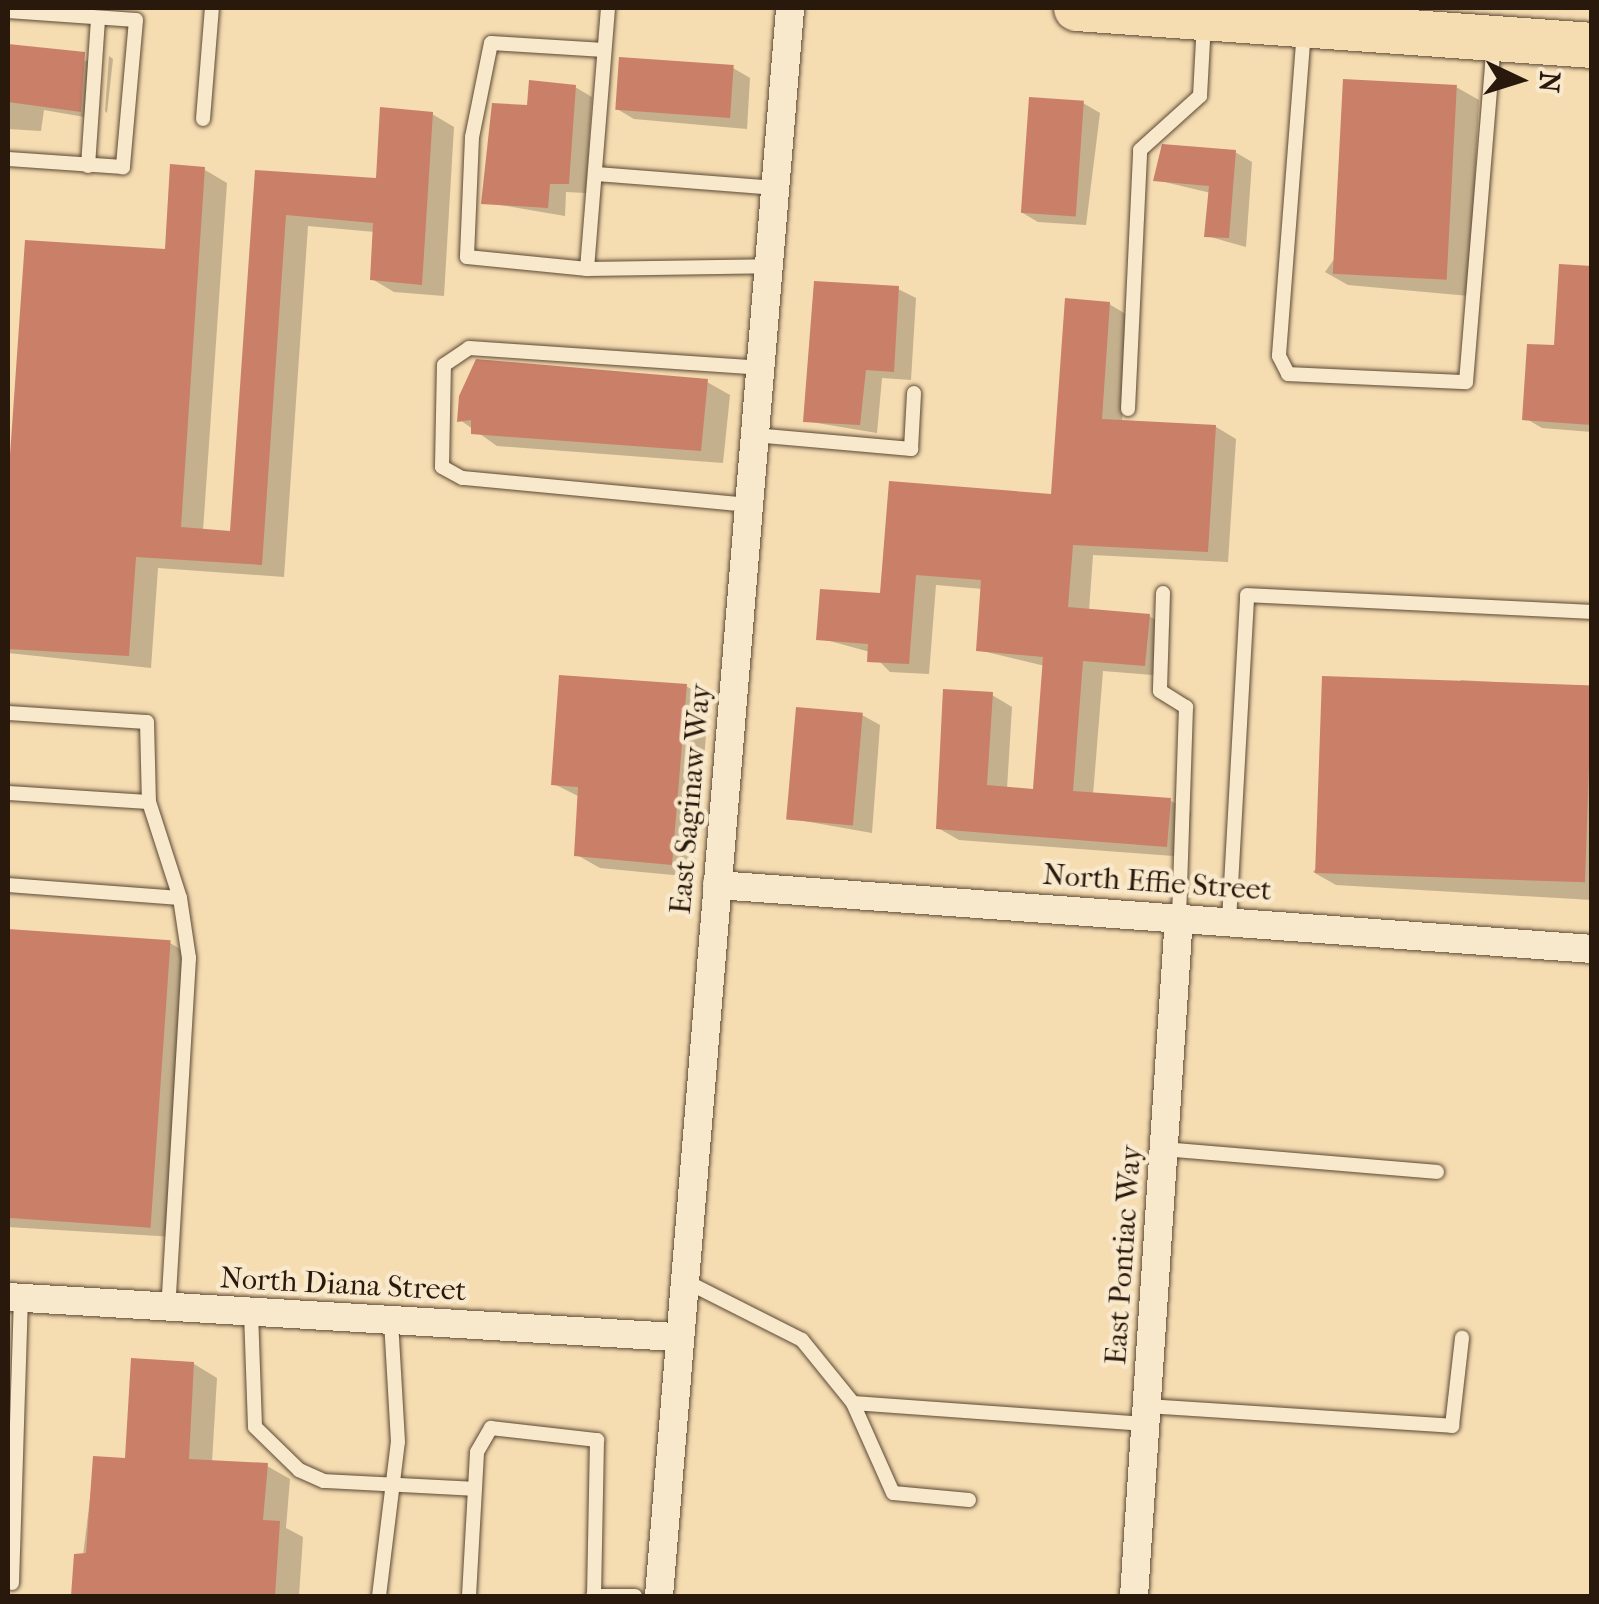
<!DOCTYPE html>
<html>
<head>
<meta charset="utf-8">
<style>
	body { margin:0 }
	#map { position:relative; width:1599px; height:1604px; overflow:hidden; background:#f5dcb1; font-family:"IM FELL French Canon",serif }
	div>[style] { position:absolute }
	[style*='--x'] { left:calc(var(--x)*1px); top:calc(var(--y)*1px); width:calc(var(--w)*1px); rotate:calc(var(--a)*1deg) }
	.shadow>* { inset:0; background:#0003 }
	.building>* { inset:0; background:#ca7f69; transform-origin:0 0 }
	.roads { filter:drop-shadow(0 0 2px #5c4935) drop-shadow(0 0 2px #5c4935) }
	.service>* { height:14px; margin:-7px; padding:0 7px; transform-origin:7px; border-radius:7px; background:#f8e8cc }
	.minor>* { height:28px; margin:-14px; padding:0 14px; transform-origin:14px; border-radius:14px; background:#f8e8cc }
	.primary>* { height:45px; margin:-22.5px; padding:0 22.5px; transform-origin:22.5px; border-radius:22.5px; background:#f5dcb1 }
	span { translate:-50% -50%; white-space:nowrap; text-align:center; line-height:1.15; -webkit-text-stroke:9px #f8e8cc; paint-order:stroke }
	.street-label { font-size:30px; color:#29180c }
	.frame { position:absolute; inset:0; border:10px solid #29180c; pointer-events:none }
	.north { position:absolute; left:1469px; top:30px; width:100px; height:100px; -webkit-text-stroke:8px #f8e8cc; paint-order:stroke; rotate:94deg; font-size:28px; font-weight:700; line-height:40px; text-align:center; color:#29180c }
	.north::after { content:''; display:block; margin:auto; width:35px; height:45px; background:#29180c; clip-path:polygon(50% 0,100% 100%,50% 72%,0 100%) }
</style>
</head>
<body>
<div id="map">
	<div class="shadow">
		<i style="clip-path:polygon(8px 48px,100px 63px,96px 119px,44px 110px,41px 131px,8px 129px)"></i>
		<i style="clip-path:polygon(109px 56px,113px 59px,107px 113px,105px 111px)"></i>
		<i style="clip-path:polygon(733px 68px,750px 78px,747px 129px,634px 119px,617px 109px)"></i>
		<i style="clip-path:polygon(575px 87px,592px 97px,586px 193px,566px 192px,565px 216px,483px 202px,529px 107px)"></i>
		<i style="clip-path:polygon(1456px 87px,1479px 100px,1469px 296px,1348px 285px,1325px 272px)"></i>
		<i style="clip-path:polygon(1083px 103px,1100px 113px,1086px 225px,1038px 222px,1021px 212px)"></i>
		<i style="clip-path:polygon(432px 114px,454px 127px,444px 296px,394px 292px,372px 279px,375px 232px,308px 226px,284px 577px,158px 568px,151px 668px,8px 653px,28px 243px,167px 252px,205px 170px,227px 183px,203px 531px,232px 533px,257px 173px,378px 180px)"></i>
		<i style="clip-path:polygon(1235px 152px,1252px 162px,1246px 247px,1207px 236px,1211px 193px,1156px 180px)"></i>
		<i style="clip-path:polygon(1592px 269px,1592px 432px,1542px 428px,1525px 418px)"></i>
		<i style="clip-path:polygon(898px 289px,916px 298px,911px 380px,882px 378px,877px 433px,805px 421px)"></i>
		<i style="clip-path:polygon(1109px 304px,1129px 316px,1122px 422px,1216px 427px,1236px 439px,1228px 562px,1093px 555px,1089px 611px,1149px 616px,1170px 628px,1165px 676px,1103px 671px,1093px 795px,1171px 801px,1191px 812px,1187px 857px,959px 840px,938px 828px,992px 695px,1012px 707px,1007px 789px,1035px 791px,1045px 666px,978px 650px,983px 589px,936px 585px,929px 674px,890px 672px,870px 652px,819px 638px,883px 596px,891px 484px,1053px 496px)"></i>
		<i style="clip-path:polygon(707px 382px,730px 395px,723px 463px,497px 446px,460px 420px)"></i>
		<i style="clip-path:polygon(1461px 680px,1592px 688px,1592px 900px,1336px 885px,1313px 872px)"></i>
		<i style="clip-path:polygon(686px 686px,709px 700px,694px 877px,600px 868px,577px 855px,580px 797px,554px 784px)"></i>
		<i style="clip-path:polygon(862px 715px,880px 725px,872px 833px,787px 818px)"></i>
		<i style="clip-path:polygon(8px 932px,170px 943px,194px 957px,175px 1237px,8px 1227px)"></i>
		<i style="clip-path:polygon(194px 1364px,217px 1378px,212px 1462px,267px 1466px,290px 1479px,286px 1528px,303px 1537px,299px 1596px,78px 1596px,95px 1458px,128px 1461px)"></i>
	</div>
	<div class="building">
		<i style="clip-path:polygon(8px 44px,85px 52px,81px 112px,8px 102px)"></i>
		<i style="left:619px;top:57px;width:115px;height:53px;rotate:4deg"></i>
		<i style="left:1343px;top:79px;width:114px;height:195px;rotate:3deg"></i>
		<i style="clip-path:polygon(529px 80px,576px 85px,569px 184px,550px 184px,548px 208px,481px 204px,492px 103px,527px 105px)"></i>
		<i style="left:1029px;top:97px;width:55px;height:116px;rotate:4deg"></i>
		<i style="clip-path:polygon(380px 107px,433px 112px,422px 285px,370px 280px,373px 223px,286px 215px,262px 565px,136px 557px,129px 656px,8px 649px,8px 484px,25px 240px,165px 249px,170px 164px,205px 167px,181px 527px,230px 531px,255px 170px,376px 178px)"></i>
		<i style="clip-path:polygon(1162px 144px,1236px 150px,1229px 238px,1204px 237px,1209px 186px,1153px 181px)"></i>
		<i style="clip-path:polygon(1559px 264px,1592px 266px,1592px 425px,1522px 420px,1527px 344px,1554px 345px)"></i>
		<i style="clip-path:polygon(814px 281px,899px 286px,894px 372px,866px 370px,860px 425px,803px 422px)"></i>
		<i style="clip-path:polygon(1065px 298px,1110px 302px,1102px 419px,1216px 425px,1208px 552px,1073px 545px,1068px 607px,1150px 614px,1145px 666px,1083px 661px,1073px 791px,1171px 798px,1167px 847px,936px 829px,943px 689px,993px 692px,987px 785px,1033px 789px,1043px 657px,976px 651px,981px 580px,916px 575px,909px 664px,867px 662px,868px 644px,816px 640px,820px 589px,880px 593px,889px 481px,1051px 494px)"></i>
		<i style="clip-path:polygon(476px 359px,708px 379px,701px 451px,471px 434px,471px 420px,457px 422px,459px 396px)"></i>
		<i style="clip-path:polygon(559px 675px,687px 684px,672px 865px,574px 856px,578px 787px,551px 785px)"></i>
		<i style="left:1322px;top:676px;width:270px;height:197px;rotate:2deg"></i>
		<i style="left:796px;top:707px;width:67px;height:113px;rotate:5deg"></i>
		<i style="left:8px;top:929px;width:163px;height:288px;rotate:4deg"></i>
		<i style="clip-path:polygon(131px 1358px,194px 1362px,189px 1459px,268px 1463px,263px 1520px,280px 1521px,275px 1596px,71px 1596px,74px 1554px,86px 1553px,93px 1456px,125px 1458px)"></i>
	</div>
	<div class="roads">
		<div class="service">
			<i style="--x:8;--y:11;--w:128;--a:4"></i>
			<i style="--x:136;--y:20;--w:148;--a:95.1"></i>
			<i style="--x:123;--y:167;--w:115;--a:-176"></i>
			<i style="--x:1304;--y:30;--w:327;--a:94.4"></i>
			<i style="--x:1279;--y:356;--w:20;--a:63"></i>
			<i style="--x:1288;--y:374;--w:178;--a:2.6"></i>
			<i style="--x:1466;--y:382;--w:338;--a:-85.3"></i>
			<i style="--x:604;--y:50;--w:113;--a:-176.5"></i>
			<i style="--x:491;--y:43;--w:96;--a:101.4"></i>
			<i style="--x:472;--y:137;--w:120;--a:92.4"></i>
			<i style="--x:467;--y:257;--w:121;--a:5.7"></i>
			<i style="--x:587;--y:269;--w:181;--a:-0.9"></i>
			<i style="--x:203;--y:119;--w:111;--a:-85.4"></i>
			<i style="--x:88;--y:166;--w:148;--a:-86.1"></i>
			<i style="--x:597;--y:174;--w:179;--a:4.5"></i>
			<i style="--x:587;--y:269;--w:262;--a:-85.4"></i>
			<i style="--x:1128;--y:409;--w:259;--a:-87.3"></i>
			<i style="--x:1140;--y:150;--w:81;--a:-42"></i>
			<i style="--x:1200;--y:96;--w:73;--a:-86.9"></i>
			<i style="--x:754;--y:435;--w:158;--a:5.1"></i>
			<i style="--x:911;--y:449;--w:56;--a:-86.9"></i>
			<i style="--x:749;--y:505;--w:288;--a:-174.6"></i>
			<i style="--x:462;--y:478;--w:23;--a:-151"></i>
			<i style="--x:442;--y:467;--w:102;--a:-88.9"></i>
			<i style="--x:444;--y:365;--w:30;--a:-34"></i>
			<i style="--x:469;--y:348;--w:292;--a:3.9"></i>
			<i style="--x:1163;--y:593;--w:98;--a:91.8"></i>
			<i style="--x:1160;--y:691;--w:31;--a:32"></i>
			<i style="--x:1186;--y:707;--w:210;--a:91.9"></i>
			<i style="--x:8;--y:713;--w:139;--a:3.7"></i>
			<i style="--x:147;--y:722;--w:80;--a:88.6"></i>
			<i style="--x:149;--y:802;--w:101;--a:72.1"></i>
			<i style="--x:8;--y:793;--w:141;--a:3.7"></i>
			<i style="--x:8;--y:885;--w:172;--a:4.3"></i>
			<i style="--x:180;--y:898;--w:61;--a:81.5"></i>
			<i style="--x:189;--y:958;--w:350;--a:93.4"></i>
			<i style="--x:1229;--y:921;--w:326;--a:-86.8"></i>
			<i style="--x:1247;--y:595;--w:345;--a:2.8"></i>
			<i style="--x:1164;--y:1149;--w:274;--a:4.8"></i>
			<i style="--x:683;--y:1280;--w:133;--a:26.8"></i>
			<i style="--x:802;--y:1340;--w:81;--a:51"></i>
			<i style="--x:251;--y:1312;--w:115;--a:88"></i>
			<i style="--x:255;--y:1427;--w:62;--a:44.3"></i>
			<i style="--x:299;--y:1470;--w:27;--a:24"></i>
			<i style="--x:324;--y:1481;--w:151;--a:3"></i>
			<i style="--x:1146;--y:1406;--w:307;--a:3.7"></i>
			<i style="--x:1452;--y:1426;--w:89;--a:-83.5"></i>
			<i style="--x:969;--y:1500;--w:76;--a:-174.7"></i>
			<i style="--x:893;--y:1493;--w:98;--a:-114"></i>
			<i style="--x:853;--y:1403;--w:293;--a:4.1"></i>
			<i style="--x:12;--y:1583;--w:284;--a:-88.2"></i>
			<i style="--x:379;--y:1596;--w:155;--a:-83"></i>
			<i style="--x:398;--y:1442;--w:122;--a:-93.3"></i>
			<i style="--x:469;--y:1596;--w:144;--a:-86.8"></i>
			<i style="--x:477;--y:1452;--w:28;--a:-60"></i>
			<i style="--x:491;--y:1428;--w:107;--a:6.5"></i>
			<i style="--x:597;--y:1440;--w:153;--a:91.1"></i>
			<i style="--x:593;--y:1596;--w:42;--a:0"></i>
		</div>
		<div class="minor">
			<i style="--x:717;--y:885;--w:877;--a:4.18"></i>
			<i style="--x:8;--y:1297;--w:668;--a:3.43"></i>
			<i style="--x:659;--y:1596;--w:1593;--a:-85.28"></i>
			<i style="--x:1134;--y:1596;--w:680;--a:-86.21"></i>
		</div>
		<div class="primary">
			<i style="--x:1076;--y:8;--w:517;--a:4.1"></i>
		</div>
	</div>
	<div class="street-label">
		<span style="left:691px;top:799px;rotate:-85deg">East Saginaw Way</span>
		<span style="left:1157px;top:883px;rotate:4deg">North Effie Street</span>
		<span style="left:1124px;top:1255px;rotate:-86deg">East Pontiac Way</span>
		<span style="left:343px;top:1285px;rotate:3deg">North Diana Street</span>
	</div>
	<div class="frame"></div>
	<div class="north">N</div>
</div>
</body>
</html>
